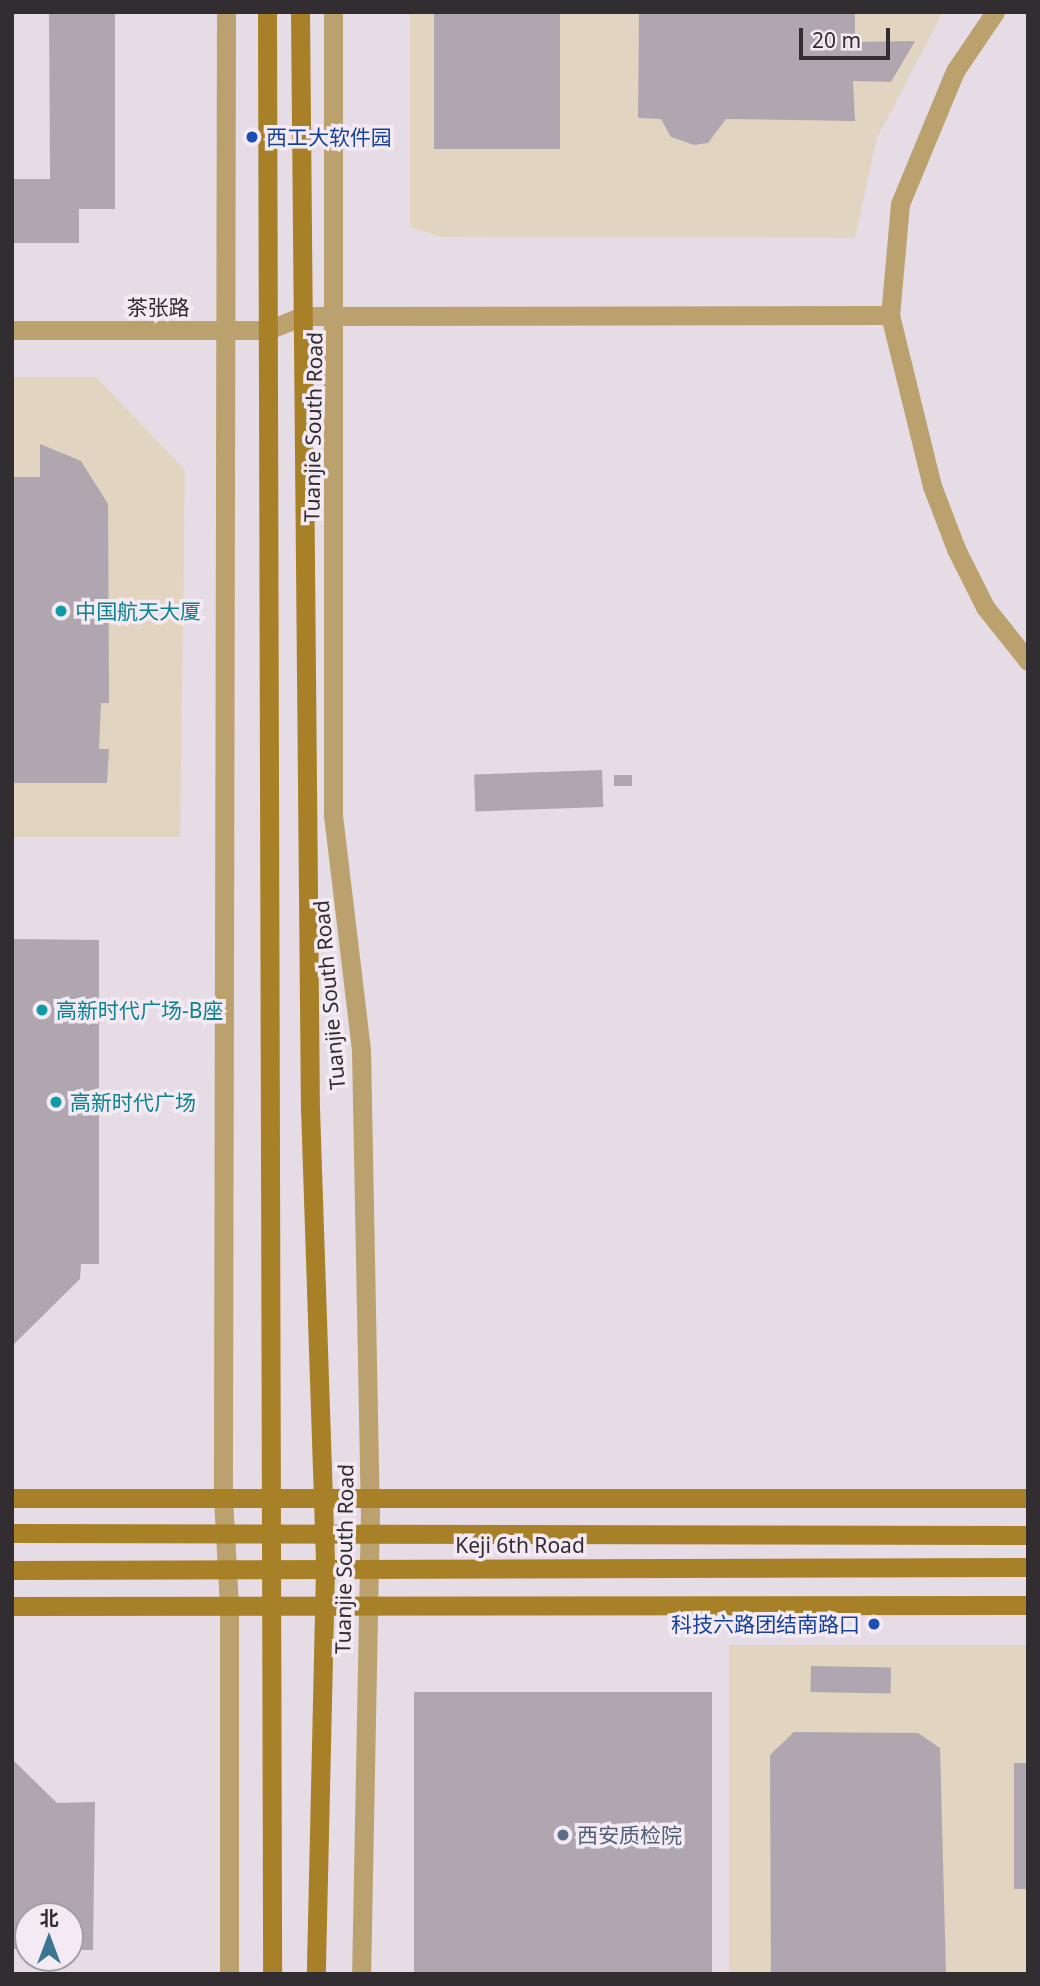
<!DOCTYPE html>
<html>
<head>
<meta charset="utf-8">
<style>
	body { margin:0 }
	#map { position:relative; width:1040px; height:1986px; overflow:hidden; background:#e5dce6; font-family:"Noto Sans","Noto Sans SC",sans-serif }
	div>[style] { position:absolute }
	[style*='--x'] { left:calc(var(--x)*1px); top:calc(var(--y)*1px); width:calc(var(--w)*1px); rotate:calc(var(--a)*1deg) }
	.industrial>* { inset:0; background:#e1d4c1; transform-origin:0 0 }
	.building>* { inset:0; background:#afa6b0; transform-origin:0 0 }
	.minor>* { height:19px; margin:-9.5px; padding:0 9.5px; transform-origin:9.5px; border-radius:9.5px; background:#bba16d }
	.tertiary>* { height:19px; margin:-9.5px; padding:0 9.5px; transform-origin:9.5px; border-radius:9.5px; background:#bba16d }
	.secondary>* { height:19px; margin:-9.5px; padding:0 9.5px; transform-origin:9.5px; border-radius:9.5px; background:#a88027 }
	.dots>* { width:19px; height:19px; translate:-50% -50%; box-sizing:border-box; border:4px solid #f3eaf4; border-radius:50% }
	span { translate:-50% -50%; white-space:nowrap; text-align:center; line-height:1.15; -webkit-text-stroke:7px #f3eaf4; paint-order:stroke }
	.transit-label { font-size:21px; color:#164399 }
	.left { translate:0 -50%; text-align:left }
	.right { translate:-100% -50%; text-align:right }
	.street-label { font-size:21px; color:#312d31 }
	.culture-label { font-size:21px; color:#0d838f }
	.service-label { font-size:21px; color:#4e5e75 }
	.frame { position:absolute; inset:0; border:14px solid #312d31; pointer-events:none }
	.north { position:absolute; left:14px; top:1902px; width:70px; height:70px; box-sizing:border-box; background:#f3eaf4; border:2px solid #a59ea6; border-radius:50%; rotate:0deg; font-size:19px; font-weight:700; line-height:28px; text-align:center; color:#312d31 }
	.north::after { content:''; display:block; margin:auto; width:24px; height:32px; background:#3c758e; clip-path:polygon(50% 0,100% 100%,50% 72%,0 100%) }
	.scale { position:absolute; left:799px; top:28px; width:91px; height:32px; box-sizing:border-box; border:4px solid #312d31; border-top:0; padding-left:9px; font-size:21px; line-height:24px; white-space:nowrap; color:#312d31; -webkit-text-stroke:5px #f3eaf4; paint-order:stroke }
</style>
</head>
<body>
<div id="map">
	<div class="industrial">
		<i style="clip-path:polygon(410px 12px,943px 12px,876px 140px,855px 238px,441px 237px,410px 227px)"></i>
		<i style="clip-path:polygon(12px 377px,96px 377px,185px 470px,180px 837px,12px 837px)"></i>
		<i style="left:1028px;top:1645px;width:329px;height:299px;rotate:90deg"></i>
	</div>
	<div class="building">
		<i style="clip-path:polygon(49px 12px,115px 12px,115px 209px,79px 209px,79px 243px,12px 243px,12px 179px,50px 179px)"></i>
		<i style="left:434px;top:12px;width:126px;height:137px"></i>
		<i style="clip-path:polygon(639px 12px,855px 12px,855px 42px,915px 41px,891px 82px,853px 81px,855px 121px,726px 119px,708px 143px,694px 145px,671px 137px,661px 119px,638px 118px)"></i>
		<i style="clip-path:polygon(40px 444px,81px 461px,108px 504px,109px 703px,101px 703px,99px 749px,109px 749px,107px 783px,12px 783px,12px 477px,40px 477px)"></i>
		<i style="left:602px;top:770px;width:37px;height:128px;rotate:88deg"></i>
		<i style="left:614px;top:775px;width:18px;height:11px"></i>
		<i style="clip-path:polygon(12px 939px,99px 940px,99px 1264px,81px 1264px,80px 1279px,12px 1346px)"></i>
		<i style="left:811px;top:1666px;width:80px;height:26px;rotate:1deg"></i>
		<i style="left:712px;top:1692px;width:282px;height:298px;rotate:90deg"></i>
		<i style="clip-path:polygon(794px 1732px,918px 1733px,940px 1748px,946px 1974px,771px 1974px,770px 1755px)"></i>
		<i style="clip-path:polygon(12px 1759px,57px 1803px,95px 1802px,93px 1950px,70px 1950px,70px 1916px,28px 1916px,28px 1949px,12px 1949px)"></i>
		<i style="left:1014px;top:1763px;width:14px;height:126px"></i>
	</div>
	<div class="minor">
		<i style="--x:226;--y:12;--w:1486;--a:90.12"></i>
		<i style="--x:223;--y:1498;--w:108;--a:86.8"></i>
		<i style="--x:229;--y:1606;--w:368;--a:90"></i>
		<i style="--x:333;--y:12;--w:803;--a:90"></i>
		<i style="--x:333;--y:815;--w:237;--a:83.2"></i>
		<i style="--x:361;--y:1050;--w:461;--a:88.9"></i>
		<i style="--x:370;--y:1511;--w:463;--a:91.1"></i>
		<i style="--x:995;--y:12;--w:71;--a:124.1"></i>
		<i style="--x:955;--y:71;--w:144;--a:112.5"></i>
		<i style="--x:900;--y:204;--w:111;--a:95.1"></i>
		<i style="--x:890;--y:315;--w:176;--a:76.2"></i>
		<i style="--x:932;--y:486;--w:67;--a:69.1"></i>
		<i style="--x:956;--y:549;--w:65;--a:63.4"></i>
		<i style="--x:985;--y:607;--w:69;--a:51.5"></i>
		<i style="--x:302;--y:316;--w:588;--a:-0.1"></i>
	</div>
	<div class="tertiary">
		<i style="--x:12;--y:330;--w:256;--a:0"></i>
		<i style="--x:268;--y:330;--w:37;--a:-22"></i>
	</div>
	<div class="secondary">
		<i style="--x:267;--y:12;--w:1962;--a:89.85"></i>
		<i style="--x:300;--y:12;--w:1096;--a:89.48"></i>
		<i style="--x:310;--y:1108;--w:461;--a:88.1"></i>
		<i style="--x:325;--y:1569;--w:405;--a:91.3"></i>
		<i style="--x:12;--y:1498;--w:1016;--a:0"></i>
		<i style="--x:12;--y:1533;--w:1016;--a:0.11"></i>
		<i style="--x:12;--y:1570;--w:1016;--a:-0.17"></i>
		<i style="--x:12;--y:1606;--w:1016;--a:-0.06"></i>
	</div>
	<div class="dots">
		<i style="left:252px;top:137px;background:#1a4fb4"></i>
		<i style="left:61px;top:611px;background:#0f9aa8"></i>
		<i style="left:42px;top:1010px;background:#0f9aa8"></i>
		<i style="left:56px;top:1102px;background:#0f9aa8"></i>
		<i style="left:874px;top:1624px;background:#1a4fb4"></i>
		<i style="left:563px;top:1835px;background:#5c6f8a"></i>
	</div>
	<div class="transit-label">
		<span class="left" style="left:266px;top:137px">西工大软件园</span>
		<span class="right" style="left:860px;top:1624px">科技六路团结南路口</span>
	</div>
	<div class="street-label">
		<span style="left:158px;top:307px">茶张路</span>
		<span style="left:313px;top:427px;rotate:-89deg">Tuanjie South Road</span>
		<span style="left:329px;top:995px;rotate:-95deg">Tuanjie South Road</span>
		<span style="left:520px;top:1545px">Keji 6th Road</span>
		<span style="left:344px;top:1559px;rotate:-89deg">Tuanjie South Road</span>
	</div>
	<div class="culture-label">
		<span class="left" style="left:75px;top:611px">中国航天大厦</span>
		<span class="left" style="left:56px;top:1010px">高新时代广场-B座</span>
		<span class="left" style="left:70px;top:1102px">高新时代广场</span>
	</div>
	<div class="service-label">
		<span class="left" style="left:577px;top:1835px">西安质检院</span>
	</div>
	<div class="frame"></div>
	<div class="north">北</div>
	<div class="scale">20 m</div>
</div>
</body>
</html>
